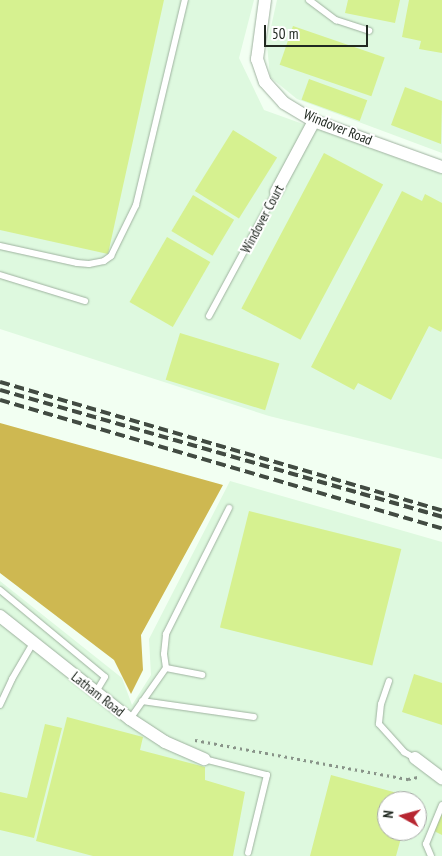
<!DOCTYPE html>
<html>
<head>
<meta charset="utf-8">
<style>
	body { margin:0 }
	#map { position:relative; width:442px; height:856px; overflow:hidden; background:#f2fff2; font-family:"PT Sans Narrow",sans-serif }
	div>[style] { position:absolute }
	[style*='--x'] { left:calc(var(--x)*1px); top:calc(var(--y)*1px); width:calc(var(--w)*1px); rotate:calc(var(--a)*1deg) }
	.built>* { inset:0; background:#def9df }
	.forest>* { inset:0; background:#ceb851 }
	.building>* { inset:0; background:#d6f190; transform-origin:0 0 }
	.path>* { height:2.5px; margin-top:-1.25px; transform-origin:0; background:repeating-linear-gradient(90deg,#899489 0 2.5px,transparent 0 6.5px) }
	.roads { filter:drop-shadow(0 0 1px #9eb29f) drop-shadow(0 0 1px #9eb29f) }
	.lane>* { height:6px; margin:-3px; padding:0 3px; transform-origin:3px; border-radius:3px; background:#fff }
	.street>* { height:12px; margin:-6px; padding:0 6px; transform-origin:6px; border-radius:6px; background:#fff }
	.rail>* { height:4px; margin-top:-2px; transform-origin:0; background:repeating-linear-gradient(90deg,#424b42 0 10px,transparent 0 15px) }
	span { translate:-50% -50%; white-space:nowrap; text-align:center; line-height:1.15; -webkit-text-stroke:4px #fff; paint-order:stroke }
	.street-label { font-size:14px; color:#212921 }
	.north { position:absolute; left:377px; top:791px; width:50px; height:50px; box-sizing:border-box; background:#fff; border:1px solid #a6a9a6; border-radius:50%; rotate:277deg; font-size:14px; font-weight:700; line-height:20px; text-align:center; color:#212921 }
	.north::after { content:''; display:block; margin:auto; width:18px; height:22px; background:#b72631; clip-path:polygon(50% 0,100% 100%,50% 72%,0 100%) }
	.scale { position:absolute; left:264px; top:25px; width:104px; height:22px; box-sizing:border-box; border:2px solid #212921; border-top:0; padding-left:6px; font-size:15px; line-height:18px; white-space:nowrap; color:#212921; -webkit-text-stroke:4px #fff; paint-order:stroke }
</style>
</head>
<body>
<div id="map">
	<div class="built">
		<i style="clip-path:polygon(0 0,254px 0,239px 58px,264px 110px,442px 174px,442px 459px,269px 416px,0 329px)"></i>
		<i style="clip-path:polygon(277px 0,442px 0,442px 153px,297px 99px,270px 77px,267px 45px)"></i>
		<i style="clip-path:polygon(evenodd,230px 481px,442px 542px,442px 856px,0 856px,0 581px,122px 678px,132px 705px,151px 675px,149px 639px,230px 481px,387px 801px,417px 801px,417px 831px,387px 831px,387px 801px)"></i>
	</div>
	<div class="forest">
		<i style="clip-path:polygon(0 423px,223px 485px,141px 635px,143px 670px,131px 694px,114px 660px,0 573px)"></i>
	</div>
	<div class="building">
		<i style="clip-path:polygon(0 0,164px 0,108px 254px,0 230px)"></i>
		<i style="clip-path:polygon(348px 0,400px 0,395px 23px,345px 13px)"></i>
		<i style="clip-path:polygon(409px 0,442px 0,442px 53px,419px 49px,421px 41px,402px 37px)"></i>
		<i style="left:293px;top:26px;width:97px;height:41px;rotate:19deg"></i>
		<i style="left:309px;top:79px;width:62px;height:22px;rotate:20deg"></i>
		<i style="clip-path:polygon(405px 87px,442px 101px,441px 144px,391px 125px)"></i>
		<i style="left:233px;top:130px;width:52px;height:72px;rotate:32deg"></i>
		<i style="left:324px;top:153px;width:67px;height:176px;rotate:28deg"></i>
		<i style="clip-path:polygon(402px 191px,422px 201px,425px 194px,442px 203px,442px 329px,441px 332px,429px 326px,391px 400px,358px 383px,354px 390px,311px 367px)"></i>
		<i style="left:193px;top:195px;width:48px;height:42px;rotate:31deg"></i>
		<i style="left:167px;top:237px;width:50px;height:75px;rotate:30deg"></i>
		<i style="left:180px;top:333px;width:104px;height:49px;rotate:17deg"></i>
		<i style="left:249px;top:511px;width:157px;height:120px;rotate:14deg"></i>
		<i style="clip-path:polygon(414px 674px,442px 683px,442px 725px,402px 712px)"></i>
		<i style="clip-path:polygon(67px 717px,143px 737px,140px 750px,205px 767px,205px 780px,245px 792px,233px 856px,93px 856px,36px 841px)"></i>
		<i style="clip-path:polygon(45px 724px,62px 728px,34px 838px,0 830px,0 792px,27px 798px)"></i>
		<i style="clip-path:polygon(331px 775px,412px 797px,411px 801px,387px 801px,387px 831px,403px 831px,396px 856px,310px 856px)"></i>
		<i style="clip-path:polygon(442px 814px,442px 835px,434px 831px)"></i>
	</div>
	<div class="path">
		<i style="--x:195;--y:740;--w:217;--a:10.4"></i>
		<i style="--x:408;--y:779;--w:10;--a:-11"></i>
	</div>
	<div class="roads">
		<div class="lane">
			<i style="--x:309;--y:0;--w:34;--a:37"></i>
			<i style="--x:336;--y:20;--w:35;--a:18"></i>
			<i style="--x:0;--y:246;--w:79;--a:12.4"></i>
			<i style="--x:77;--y:263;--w:12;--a:5"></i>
			<i style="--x:89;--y:264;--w:15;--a:-11"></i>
			<i style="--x:104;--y:261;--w:9;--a:-36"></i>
			<i style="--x:111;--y:256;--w:57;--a:-63.9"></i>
			<i style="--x:136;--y:205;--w:211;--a:-76.6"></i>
			<i style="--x:0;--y:275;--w:89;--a:17"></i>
			<i style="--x:209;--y:316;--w:141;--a:-61.6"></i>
			<i style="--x:0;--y:590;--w:136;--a:39.6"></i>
			<i style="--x:105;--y:677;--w:17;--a:121"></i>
			<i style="--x:166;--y:668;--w:14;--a:-98"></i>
			<i style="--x:164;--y:654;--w:20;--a:-84"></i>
			<i style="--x:166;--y:634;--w:141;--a:-63.4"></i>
			<i style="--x:389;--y:681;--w:24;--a:109"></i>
			<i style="--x:381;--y:704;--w:20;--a:96"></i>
			<i style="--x:379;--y:724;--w:38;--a:48"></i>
			<i style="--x:404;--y:752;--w:13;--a:29"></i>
			<i style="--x:142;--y:701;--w:113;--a:8.1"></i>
			<i style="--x:0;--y:705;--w:29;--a:-65"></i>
			<i style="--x:12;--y:679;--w:42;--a:-59.7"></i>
			<i style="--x:130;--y:719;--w:62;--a:-54.8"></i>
			<i style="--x:166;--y:668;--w:37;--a:11"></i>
			<i style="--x:204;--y:759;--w:65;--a:14.3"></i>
			<i style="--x:267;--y:775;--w:80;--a:103.7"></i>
			<i style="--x:431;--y:856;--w:13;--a:-113"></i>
			<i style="--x:426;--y:844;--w:42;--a:-67.7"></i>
		</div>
		<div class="street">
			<i style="--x:265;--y:0;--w:60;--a:97.7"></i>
			<i style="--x:257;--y:59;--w:24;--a:71"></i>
			<i style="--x:265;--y:82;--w:28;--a:48"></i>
			<i style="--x:284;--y:103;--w:35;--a:31"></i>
			<i style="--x:314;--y:121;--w:136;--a:19.8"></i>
			<i style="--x:276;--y:192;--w:81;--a:-61.8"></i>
			<i style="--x:0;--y:616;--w:166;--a:38.4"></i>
			<i style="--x:130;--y:719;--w:42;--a:33.3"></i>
			<i style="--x:165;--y:742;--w:43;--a:23.6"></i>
			<i style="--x:415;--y:758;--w:34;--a:37"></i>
		</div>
	</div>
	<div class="rail">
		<i style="--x:0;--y:382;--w:460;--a:16.2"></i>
		<i style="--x:0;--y:390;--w:460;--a:16"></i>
		<i style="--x:0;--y:400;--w:460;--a:16.2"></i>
	</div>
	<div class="street-label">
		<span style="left:338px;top:127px;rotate:22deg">Windover Road</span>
		<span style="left:262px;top:219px;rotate:-62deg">Windover Court</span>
		<span style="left:98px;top:694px;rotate:38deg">Latham Road</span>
	</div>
	<div class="north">N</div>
	<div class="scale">50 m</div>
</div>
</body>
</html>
